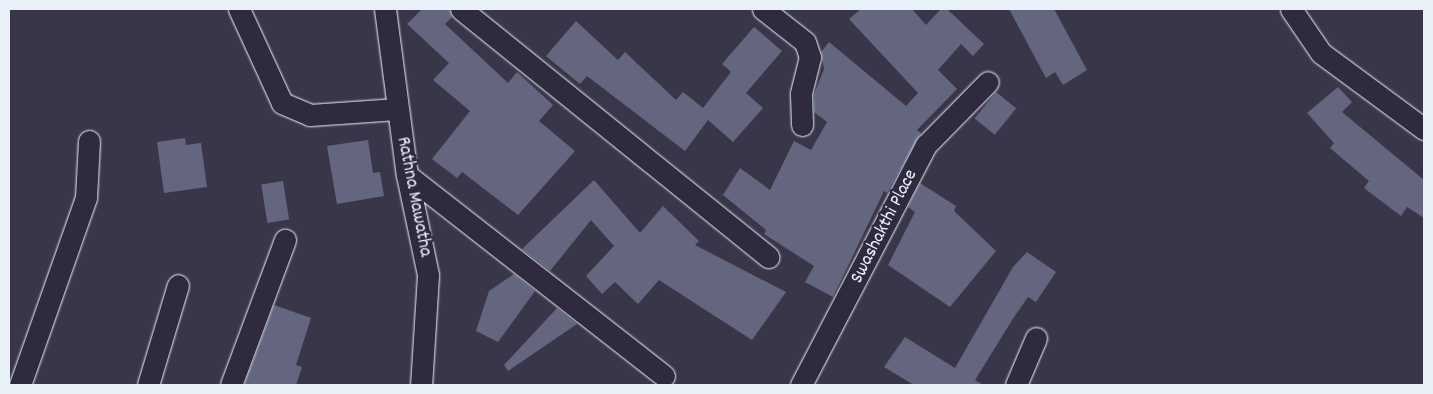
<!DOCTYPE html>
<html>
<head>
<meta charset="utf-8">
<style>
	body { margin:0 }
	#map { position:relative; width:1433px; height:394px; overflow:hidden; background:#3a364a; font-family:Dekko,sans-serif }
	div>[style] { position:absolute }
	[style*='--x'] { left:calc(var(--x)*1px); top:calc(var(--y)*1px); width:calc(var(--w)*1px); rotate:calc(var(--a)*1deg) }
	.building>* { inset:0; background:#646680; transform-origin:0 0 }
	.roads { filter:drop-shadow(0 0 1px #e8f1f8) drop-shadow(0 0 1px #e8f1f8) }
	.street>* { height:21px; margin:-10.5px; padding:0 10.5px; transform-origin:10.5px; border-radius:10.5px; background:#2f2a3d }
	span { translate:-50% -50%; white-space:nowrap; text-align:center; line-height:1.15; -webkit-text-stroke:5px #2f2a3d; paint-order:stroke }
	.street-label { font-size:19px; color:#e8f1f8 }
	.frame { position:absolute; inset:0; border:10px solid #e8f1f8; pointer-events:none }
</style>
</head>
<body>
<div id="map">
	<div class="building">
		<i style="clip-path:polygon(422px 9px,449px 9px,452px 17px,445px 24px,508px 83px,517px 72px,553px 105px,539px 121px,575px 151px,518px 215px,462px 172px,457px 178px,432px 159px,470px 111px,433px 80px,449px 63px,407px 24px)"></i>
		<i style="clip-path:polygon(861px 9px,912px 9px,926px 25px,941px 9px,947px 9px,984px 44px,973px 56px,961px 44px,938px 70px,957px 89px,917px 130px,921px 133px,887px 193px,884px 191px,833px 297px,805px 282px,814px 266px,764px 234px,766px 230px,723px 195px,740px 168px,770px 190px,794px 141px,811px 150px,827px 122px,814px 112px,814px 95px,824px 69px,821px 52px,829px 42px,906px 106px,918px 93px,849px 19px)"></i>
		<i style="clip-path:polygon(1009px 9px,1054px 9px,1087px 70px,1063px 85px,1055px 72px,1046px 78px)"></i>
		<i style="clip-path:polygon(576px 21px,618px 60px,625px 52px,676px 100px,683px 92px,703px 108px,731px 72px,722px 64px,754px 27px,782px 51px,746px 93px,763px 108px,733px 142px,708px 120px,685px 151px,587px 76px,580px 84px,546px 56px)"></i>
		<i style="clip-path:polygon(1338px 87px,1352px 102px,1342px 112px,1424px 180px,1424px 218px,1407px 207px,1401px 216px,1364px 188px,1369px 181px,1330px 148px,1334px 143px,1307px 113px)"></i>
		<i style="left:996px;top:92px;width:26px;height:34px;rotate:39deg"></i>
		<i style="clip-path:polygon(185px 138px,186px 145px,201px 143px,207px 187px,164px 193px,157px 142px)"></i>
		<i style="clip-path:polygon(368px 140px,373px 173px,380px 172px,384px 196px,337px 204px,327px 146px)"></i>
		<i style="clip-path:polygon(594px 180px,640px 233px,663px 206px,699px 241px,695px 245px,786px 292px,752px 340px,659px 280px,638px 304px,615px 282px,602px 294px,586px 276px,614px 246px,591px 220px,550px 271px,522px 249px)"></i>
		<i style="left:283px;top:181px;width:39px;height:22px;rotate:81deg"></i>
		<i style="clip-path:polygon(920px 183px,956px 206px,954px 211px,996px 251px,950px 307px,888px 265px,915px 212px,908px 207px)"></i>
		<i style="clip-path:polygon(1027px 252px,1056px 272px,1036px 302px,1028px 297px,1014px 317px,975px 380px,983px 385px,914px 385px,884px 367px,905px 337px,955px 368px,1013px 267px)"></i>
		<i style="clip-path:polygon(514px 274px,535px 291px,498px 342px,476px 331px,489px 291px)"></i>
		<i style="clip-path:polygon(274px 305px,311px 318px,296px 365px,302px 367px,296px 385px,244px 385px)"></i>
		<i style="clip-path:polygon(557px 308px,577px 324px,508px 371px,504px 365px)"></i>
	</div>
	<div class="roads">
		<div class="street">
			<i style="--x:239;--y:9;--w:103;--a:65.4"></i>
			<i style="--x:282;--y:103;--w:30;--a:23"></i>
			<i style="--x:310;--y:115;--w:87;--a:-3.9"></i>
			<i style="--x:385;--y:9;--w:167;--a:82.5"></i>
			<i style="--x:407;--y:175;--w:102;--a:78.1"></i>
			<i style="--x:428;--y:275;--w:110;--a:93.6"></i>
			<i style="--x:461;--y:9;--w:395;--a:38.9"></i>
			<i style="--x:763;--y:9;--w:53;--a:38.2"></i>
			<i style="--x:805;--y:42;--w:16;--a:72"></i>
			<i style="--x:810;--y:57;--w:38;--a:104"></i>
			<i style="--x:801;--y:94;--w:31;--a:88"></i>
			<i style="--x:1291;--y:9;--w:53;--a:55.7"></i>
			<i style="--x:1321;--y:53;--w:128;--a:36.4"></i>
			<i style="--x:407;--y:175;--w:326;--a:38"></i>
			<i style="--x:20;--y:385;--w:198;--a:-70.6"></i>
			<i style="--x:86;--y:198;--w:57;--a:-87"></i>
			<i style="--x:148;--y:385;--w:104;--a:-73.3"></i>
			<i style="--x:231;--y:385;--w:155;--a:-69.6"></i>
			<i style="--x:801;--y:385;--w:271;--a:-62.5"></i>
			<i style="--x:926;--y:145;--w:88;--a:-45.5"></i>
			<i style="--x:1016;--y:385;--w:51;--a:-66.9"></i>
		</div>
	</div>
	<div class="street-label">
		<span style="left:413px;top:197px;rotate:79deg">Rathna Mawatha</span>
		<span style="left:885px;top:227px;rotate:-63deg">Swashakthi Place</span>
	</div>
	<div class="frame"></div>
</div>
</body>
</html>
